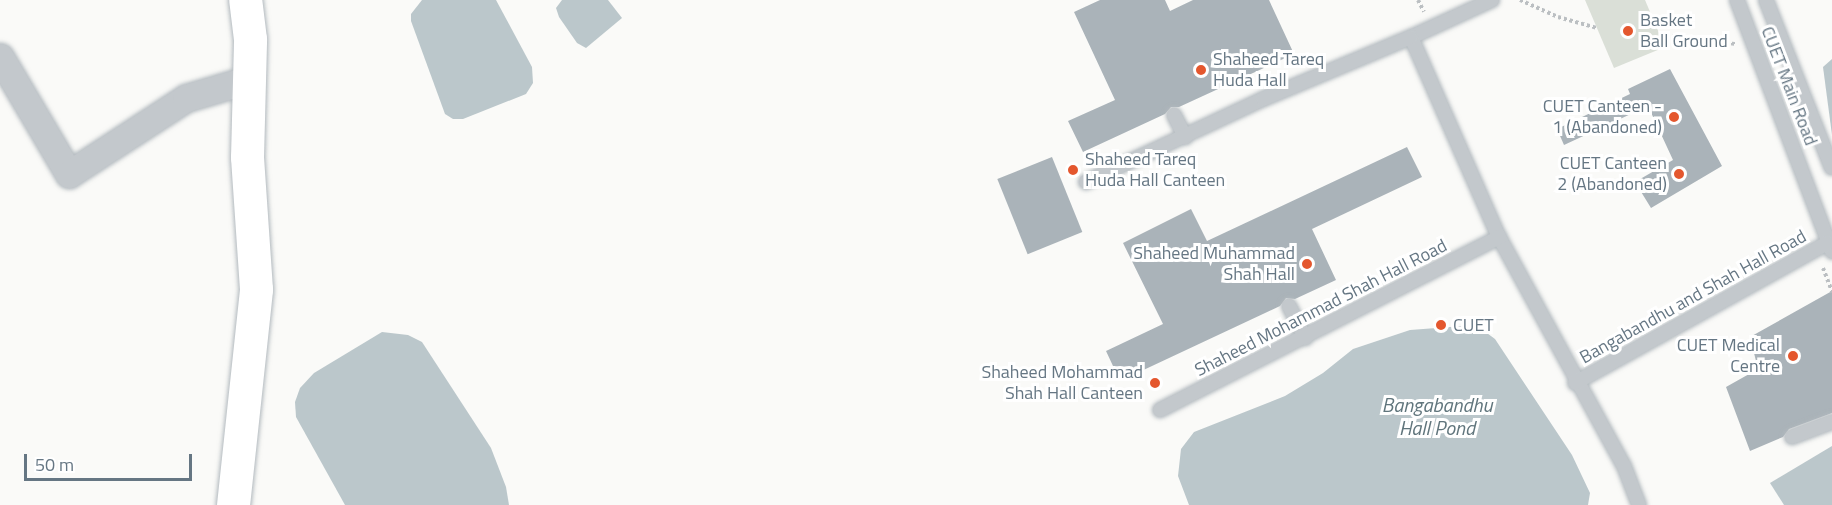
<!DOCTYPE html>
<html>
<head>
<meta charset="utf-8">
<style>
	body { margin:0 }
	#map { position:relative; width:1832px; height:505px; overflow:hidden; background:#fafaf8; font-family:"Titillium Web",sans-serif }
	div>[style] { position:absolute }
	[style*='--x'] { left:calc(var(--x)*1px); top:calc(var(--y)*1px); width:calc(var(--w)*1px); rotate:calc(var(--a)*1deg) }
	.green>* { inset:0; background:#dadfd7 }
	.water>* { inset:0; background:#bbc7cb }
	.building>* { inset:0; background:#aab3b9; transform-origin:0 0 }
	.path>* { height:4px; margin-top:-2px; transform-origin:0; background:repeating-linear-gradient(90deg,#bbbfc2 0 3px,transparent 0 6px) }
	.roads { filter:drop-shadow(0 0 2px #b3babf) drop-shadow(0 0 2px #b3babf) }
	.service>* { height:14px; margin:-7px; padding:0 7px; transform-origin:7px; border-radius:7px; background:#c3c8cc }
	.minor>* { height:27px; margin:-13.5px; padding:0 13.5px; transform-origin:13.5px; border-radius:13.5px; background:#c3c8cc }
	.secondary>* { height:33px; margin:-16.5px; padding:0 16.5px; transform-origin:16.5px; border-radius:16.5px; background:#fff }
	.dots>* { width:16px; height:16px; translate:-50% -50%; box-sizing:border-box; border:3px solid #fff; border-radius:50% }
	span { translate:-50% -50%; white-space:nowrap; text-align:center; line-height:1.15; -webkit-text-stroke:6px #fff; paint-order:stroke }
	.poi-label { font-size:18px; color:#657683 }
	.left { translate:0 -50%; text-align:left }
	.right { translate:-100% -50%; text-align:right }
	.street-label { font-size:18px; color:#657683 }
	.water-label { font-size:20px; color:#60757c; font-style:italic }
	.scale { position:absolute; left:24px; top:454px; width:168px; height:27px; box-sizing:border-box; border:3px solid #657683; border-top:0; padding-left:8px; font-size:18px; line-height:21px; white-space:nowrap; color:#657683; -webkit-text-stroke:4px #fff; paint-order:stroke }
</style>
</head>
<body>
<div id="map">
	<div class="green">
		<i style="clip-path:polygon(1585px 0,1645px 0,1665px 47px,1614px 68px)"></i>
	</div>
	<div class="water">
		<i style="clip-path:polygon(422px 0,496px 0,532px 67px,533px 83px,526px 94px,463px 119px,453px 119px,445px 114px,411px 21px,411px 14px)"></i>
		<i style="clip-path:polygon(562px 0,608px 0,622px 18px,586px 48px,577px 43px,559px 17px,556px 8px)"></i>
		<i style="clip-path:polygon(1832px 59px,1832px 135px,1823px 67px)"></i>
		<i style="clip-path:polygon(1476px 325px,1495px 339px,1572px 455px,1590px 493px,1588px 505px,1189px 505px,1178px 476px,1181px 449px,1194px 432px,1285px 396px,1323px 373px,1353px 349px,1410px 330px)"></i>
		<i style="clip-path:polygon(382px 332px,408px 335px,422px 342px,491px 448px,506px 487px,509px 505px,345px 505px,296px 417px,295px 402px,300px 388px,314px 373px)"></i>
		<i style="clip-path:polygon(1832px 446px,1832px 505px,1784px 505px,1770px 483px)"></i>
	</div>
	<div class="building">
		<i style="clip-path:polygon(1100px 0,1165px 0,1170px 11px,1193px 0,1269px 0,1294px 54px,1179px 107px,1171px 107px,1165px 114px,1083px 152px,1068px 121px,1115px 100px,1074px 12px)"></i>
		<i style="clip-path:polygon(1670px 69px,1722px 166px,1651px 208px,1635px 182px,1673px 160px,1648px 106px,1564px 145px,1557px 129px,1630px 94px,1628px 89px)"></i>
		<i style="clip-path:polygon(1407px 147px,1422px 177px,1312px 229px,1336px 280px,1295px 299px,1286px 298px,1280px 306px,1120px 381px,1106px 351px,1163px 324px,1123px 243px,1191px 209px,1207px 241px)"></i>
		<i style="left:1052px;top:157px;width:81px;height:59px;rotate:68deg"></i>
		<i style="clip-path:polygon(1832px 291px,1832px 413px,1789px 429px,1783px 437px,1750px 451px,1726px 387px,1758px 369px,1750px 337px)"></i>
	</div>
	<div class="path">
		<i style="--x:1418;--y:0;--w:13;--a:63"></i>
		<i style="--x:1520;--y:0;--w:42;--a:24.1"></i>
		<i style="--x:1558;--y:17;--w:41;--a:15.8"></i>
		<i style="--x:1660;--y:35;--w:77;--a:6.8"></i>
		<i style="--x:1823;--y:268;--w:26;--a:69"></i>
	</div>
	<div class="roads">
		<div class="service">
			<i style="--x:1492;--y:0;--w:89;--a:155.4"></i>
			<i style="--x:1411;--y:37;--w:219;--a:66.3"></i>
			<i style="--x:1499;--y:237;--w:261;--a:61.4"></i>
			<i style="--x:1624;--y:466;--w:42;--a:69"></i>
			<i style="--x:1737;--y:0;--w:269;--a:69.3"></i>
			<i style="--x:1766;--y:0;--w:180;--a:68.6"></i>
			<i style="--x:1174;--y:115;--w:25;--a:63"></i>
			<i style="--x:1086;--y:182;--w:195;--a:-25.1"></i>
			<i style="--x:1263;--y:99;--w:160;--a:-22.7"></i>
			<i style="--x:1289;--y:306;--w:36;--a:63"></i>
			<i style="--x:1575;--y:383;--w:289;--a:-29"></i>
			<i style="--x:1160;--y:410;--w:381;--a:-27"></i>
			<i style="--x:1792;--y:437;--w:43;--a:-20.6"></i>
		</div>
		<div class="minor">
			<i style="--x:0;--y:57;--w:136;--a:59.5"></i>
			<i style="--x:69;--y:174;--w:140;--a:-33"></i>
			<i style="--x:186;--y:98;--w:67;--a:-16.5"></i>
		</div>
		<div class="secondary">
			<i style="--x:233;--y:505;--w:217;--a:-83.9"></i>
			<i style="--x:256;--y:289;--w:132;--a:-93.9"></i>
			<i style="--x:247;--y:157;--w:118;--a:-88.5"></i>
			<i style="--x:250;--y:39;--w:39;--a:-97"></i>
		</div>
	</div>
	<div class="dots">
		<i style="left:1628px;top:31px;background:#e4572e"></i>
		<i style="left:1201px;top:70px;background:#e4572e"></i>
		<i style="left:1674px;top:117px;background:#e4572e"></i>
		<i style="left:1073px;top:170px;background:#e4572e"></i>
		<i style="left:1679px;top:174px;background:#e4572e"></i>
		<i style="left:1307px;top:264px;background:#e4572e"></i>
		<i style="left:1441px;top:325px;background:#e4572e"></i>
		<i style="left:1793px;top:356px;background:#e4572e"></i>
		<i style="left:1155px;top:383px;background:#e4572e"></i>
	</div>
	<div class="poi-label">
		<span class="left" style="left:1640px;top:31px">Basket<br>Ball Ground</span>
		<span class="left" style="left:1213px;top:70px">Shaheed Tareq<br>Huda Hall</span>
		<span class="right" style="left:1662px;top:117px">CUET Canteen -<br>1 (Abandoned)</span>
		<span class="left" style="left:1085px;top:170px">Shaheed Tareq<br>Huda Hall Canteen</span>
		<span class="right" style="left:1667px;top:174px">CUET Canteen<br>2 (Abandoned)</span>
		<span class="right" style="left:1295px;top:264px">Shaheed Muhammad<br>Shah Hall</span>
		<span class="left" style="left:1453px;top:325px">CUET</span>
		<span class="right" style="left:1780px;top:356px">CUET Medical<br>Centre</span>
		<span class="right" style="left:1143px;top:383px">Shaheed Mohammad<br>Shah Hall Canteen</span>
	</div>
	<div class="street-label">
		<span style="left:1789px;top:86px;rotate:69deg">CUET Main Road</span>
		<span style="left:1693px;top:297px;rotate:-29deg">Bangabandhu and Shah Hall Road</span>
		<span style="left:1321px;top:308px;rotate:-27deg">Shaheed Mohammad Shah Hall Road</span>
	</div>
	<div class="water-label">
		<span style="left:1437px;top:416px">Bangabandhu<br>Hall Pond</span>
	</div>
	<div class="scale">50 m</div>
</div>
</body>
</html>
